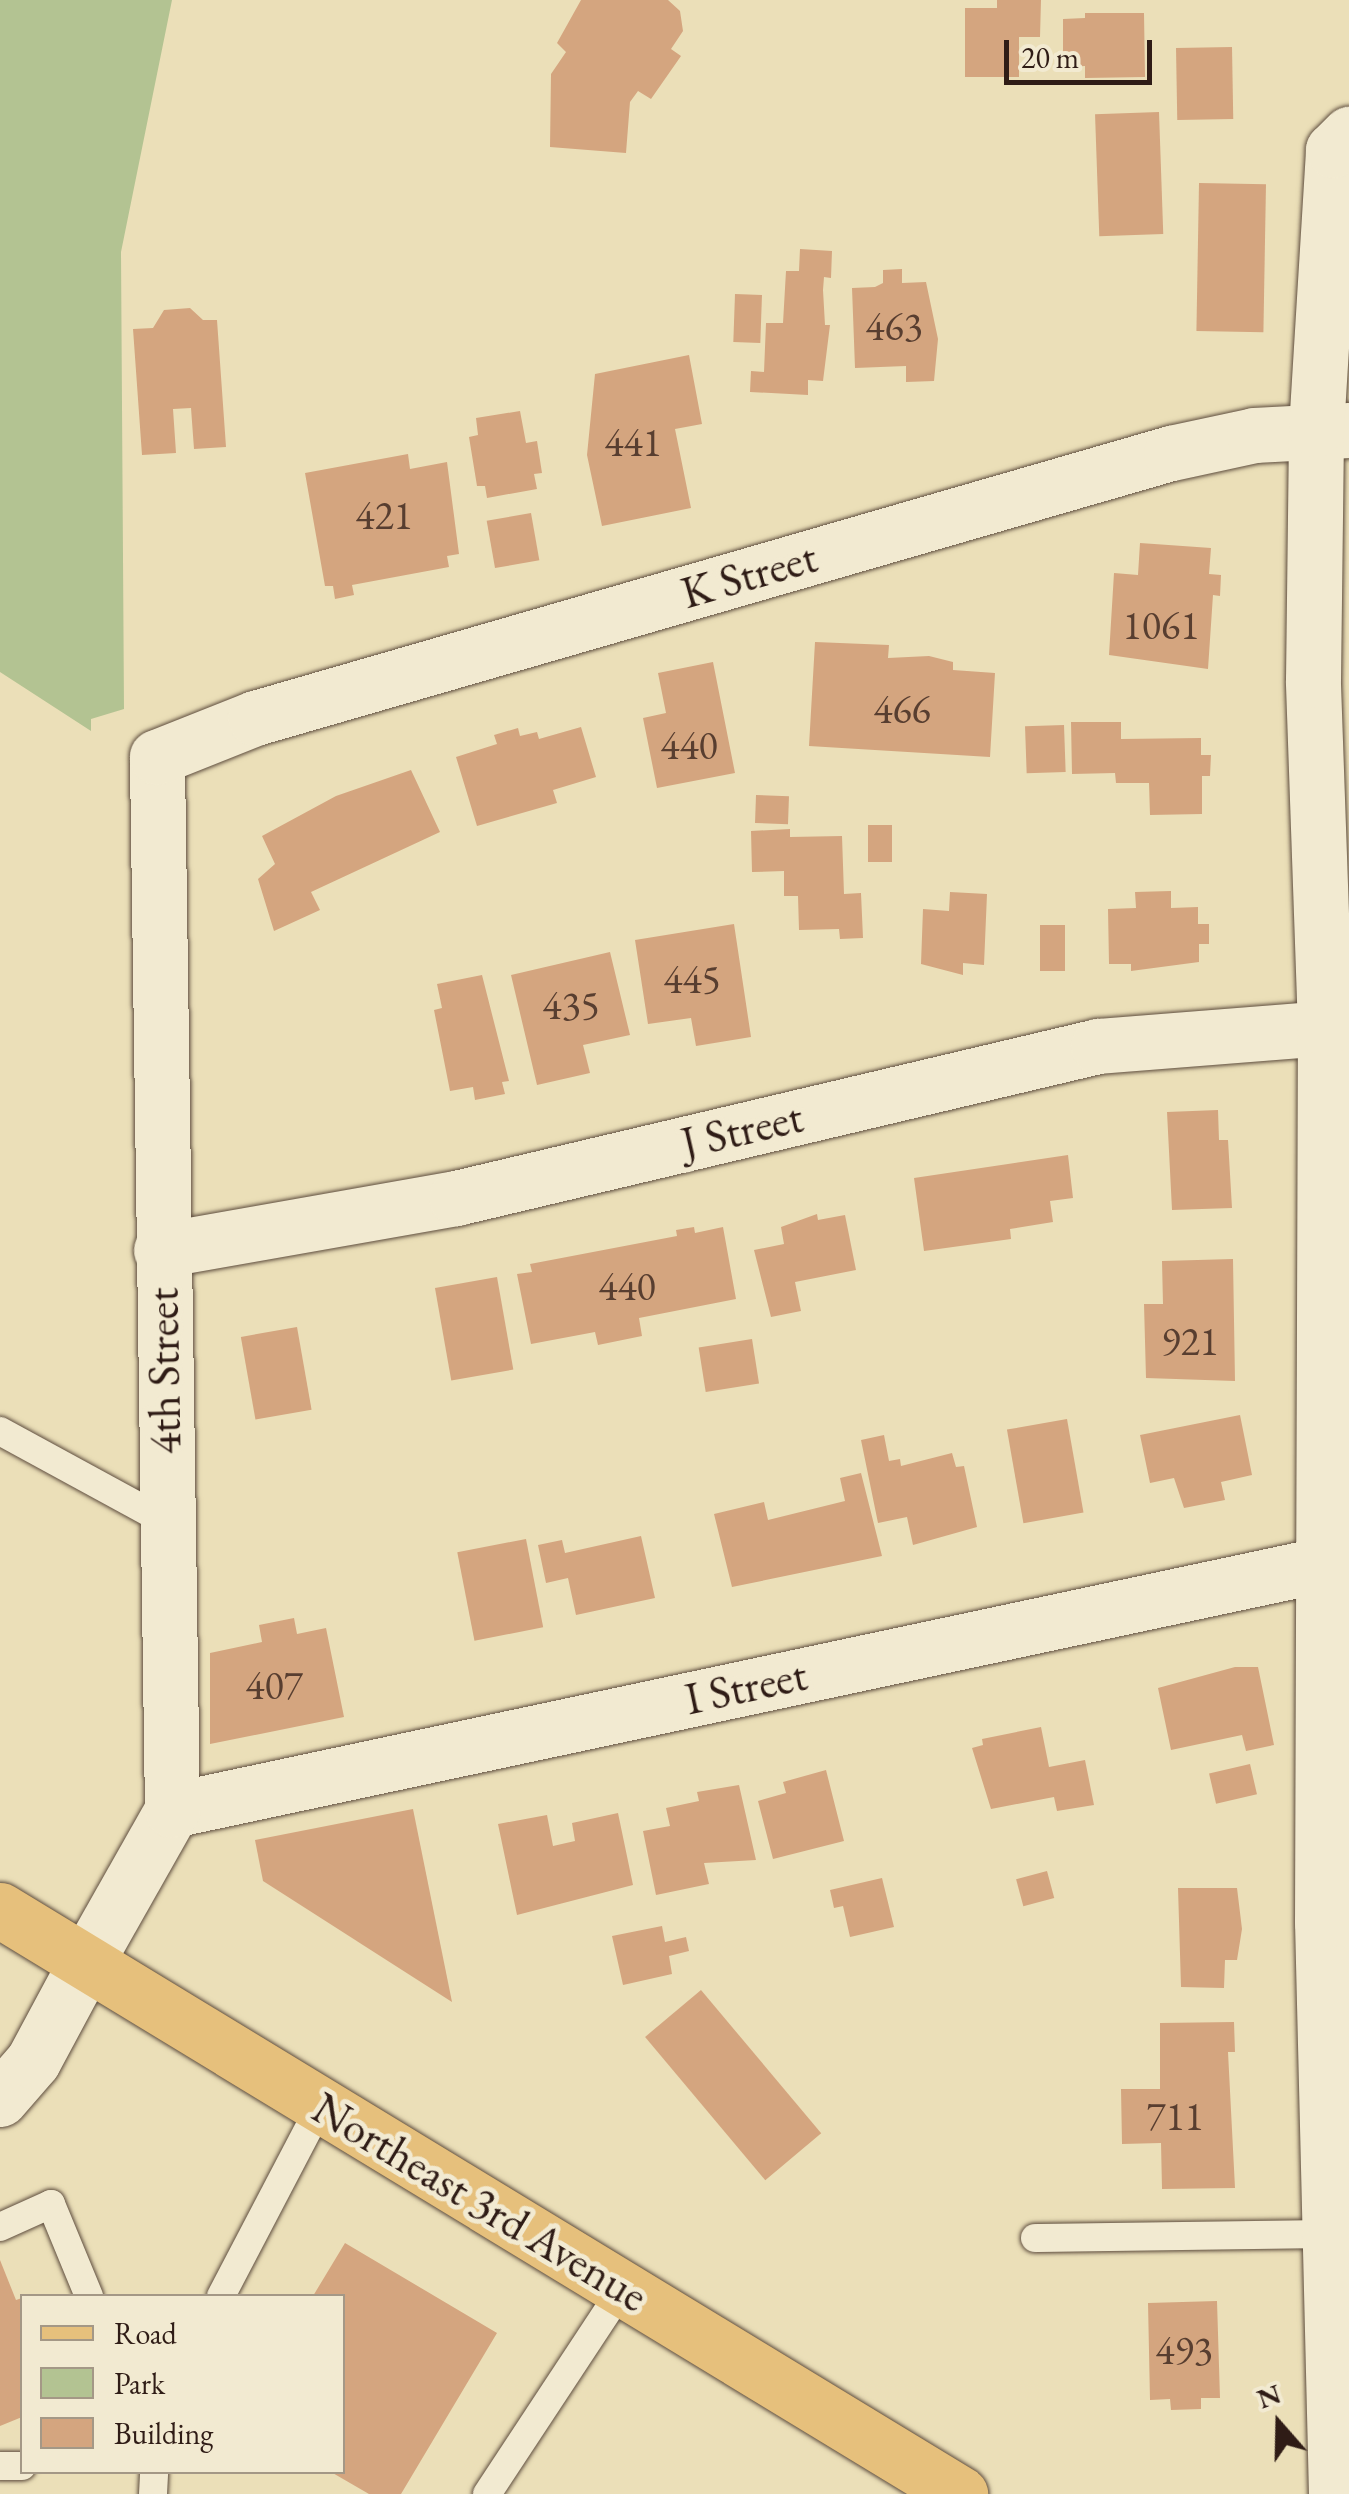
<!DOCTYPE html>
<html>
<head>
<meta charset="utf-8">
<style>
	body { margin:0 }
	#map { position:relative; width:1349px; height:2494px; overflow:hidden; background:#ebdfb8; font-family:"EB Garamond",serif }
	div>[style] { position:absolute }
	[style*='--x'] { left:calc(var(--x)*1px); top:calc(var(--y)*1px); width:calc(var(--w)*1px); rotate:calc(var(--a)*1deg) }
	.green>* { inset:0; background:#b3c392 }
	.building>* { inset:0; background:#d4a57f; transform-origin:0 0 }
	.roads { filter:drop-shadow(0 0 2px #5e4d3e) drop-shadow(0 0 2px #5e4d3e) }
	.service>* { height:28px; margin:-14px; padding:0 14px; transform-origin:14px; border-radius:14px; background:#f2ead1 }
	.minor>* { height:55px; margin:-27.5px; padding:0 27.5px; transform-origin:27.5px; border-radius:27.5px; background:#f2ead1 }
	.tertiary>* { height:55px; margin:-27.5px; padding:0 27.5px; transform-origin:27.5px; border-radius:27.5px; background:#f2ead1 }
	.primary>* { height:55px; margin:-27.5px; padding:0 27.5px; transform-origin:27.5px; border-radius:27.5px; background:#e6c07c }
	span { translate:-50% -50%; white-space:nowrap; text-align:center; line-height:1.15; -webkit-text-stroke:10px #f2ead1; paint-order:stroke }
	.number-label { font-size:40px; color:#583e30 }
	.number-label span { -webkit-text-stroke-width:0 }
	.street-label { font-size:45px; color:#2f1c16 }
	.legend { position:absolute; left:20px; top:2294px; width:325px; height:180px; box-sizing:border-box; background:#f2ead1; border:2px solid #a49886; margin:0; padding:12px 18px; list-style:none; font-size:30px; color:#2f1c16 }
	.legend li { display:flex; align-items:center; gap:20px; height:50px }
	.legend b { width:50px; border:2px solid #a49886 }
	.north { position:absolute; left:1229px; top:2374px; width:100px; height:100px; -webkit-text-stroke:8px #f2ead1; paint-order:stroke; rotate:340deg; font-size:28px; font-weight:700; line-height:40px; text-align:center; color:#2f1c16 }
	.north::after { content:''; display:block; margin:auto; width:35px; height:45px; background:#2f1c16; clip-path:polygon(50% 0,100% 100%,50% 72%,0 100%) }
	.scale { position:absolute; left:1004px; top:40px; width:148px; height:45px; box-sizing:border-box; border:5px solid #2f1c16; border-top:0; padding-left:12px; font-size:30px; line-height:35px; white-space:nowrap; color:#2f1c16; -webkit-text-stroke:8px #f2ead1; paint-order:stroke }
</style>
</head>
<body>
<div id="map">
	<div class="green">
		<i style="clip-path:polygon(0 0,172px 0,121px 252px,124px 709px,91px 719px,91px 731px,0 672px)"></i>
	</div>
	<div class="building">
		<i style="clip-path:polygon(581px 0,668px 0,680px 11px,683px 31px,671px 49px,681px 56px,651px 99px,638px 91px,630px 102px,626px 153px,550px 147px,551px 74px,566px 52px,557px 43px)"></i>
		<i style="clip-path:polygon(997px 0,1041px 0,1040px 37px,1019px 37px,1019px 77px,965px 77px,965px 8px,997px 8px)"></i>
		<i style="clip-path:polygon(1085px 13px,1144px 13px,1145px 77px,1085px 78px,1085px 66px,1063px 67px,1063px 19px,1085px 18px)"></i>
		<i style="left:1232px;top:47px;width:72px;height:56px;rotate:89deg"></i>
		<i style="left:1159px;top:112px;width:122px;height:64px;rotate:88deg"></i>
		<i style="left:1199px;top:183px;width:67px;height:148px;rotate:1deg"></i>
		<i style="clip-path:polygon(800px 249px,832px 251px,831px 278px,824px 277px,823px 290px,825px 325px,830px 325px,823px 381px,808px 380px,808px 395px,750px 392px,751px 371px,764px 372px,766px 323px,783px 323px,786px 271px,799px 271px)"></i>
		<i style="clip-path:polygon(902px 269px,902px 283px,926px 282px,938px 339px,934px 381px,906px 382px,906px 366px,855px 368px,852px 288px,875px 287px,883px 283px,883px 270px)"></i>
		<i style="left:735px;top:294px;width:27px;height:48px;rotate:2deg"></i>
		<i style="clip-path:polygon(190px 308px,203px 320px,217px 320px,226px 447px,194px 449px,191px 408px,173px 409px,176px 453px,142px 455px,133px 329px,153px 328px,164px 310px)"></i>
		<i style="clip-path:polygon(689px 355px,702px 424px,675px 429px,691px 508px,602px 526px,587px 455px,595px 374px)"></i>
		<i style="clip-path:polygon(520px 411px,526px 443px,537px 441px,542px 473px,534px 474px,537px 489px,487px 498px,485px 486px,477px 486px,469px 437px,478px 435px,476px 418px)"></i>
		<i style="clip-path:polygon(408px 454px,410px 469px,447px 462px,459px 554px,447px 556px,449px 567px,352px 585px,354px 595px,335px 599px,333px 586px,325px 586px,305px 473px)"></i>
		<i style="left:531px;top:513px;width:48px;height:45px;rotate:80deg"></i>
		<i style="clip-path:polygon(1140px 543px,1211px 548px,1209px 574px,1221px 575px,1220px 596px,1213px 595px,1208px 669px,1109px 655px,1114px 573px,1138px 575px)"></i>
		<i style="clip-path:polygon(815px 642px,889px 645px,888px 658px,929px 656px,953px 662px,953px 670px,995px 673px,990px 757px,809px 746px)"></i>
		<i style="clip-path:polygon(713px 662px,735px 773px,657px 788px,643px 718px,666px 713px,658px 673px)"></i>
		<i style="clip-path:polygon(1071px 722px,1121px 722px,1121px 739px,1201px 738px,1201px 755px,1211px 755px,1210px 776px,1202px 776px,1202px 814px,1150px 815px,1149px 783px,1116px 783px,1115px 773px,1072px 774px)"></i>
		<i style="left:1064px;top:725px;width:47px;height:39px;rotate:88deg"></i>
		<i style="clip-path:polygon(581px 727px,596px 777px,553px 790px,557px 803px,477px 826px,456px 757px,497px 744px,494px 735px,518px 728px,520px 736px,537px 732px,539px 739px)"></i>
		<i style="clip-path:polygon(411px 770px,440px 832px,311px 892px,320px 910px,274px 931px,258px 879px,275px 864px,262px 836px,336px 796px)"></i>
		<i style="left:756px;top:795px;width:33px;height:28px;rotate:2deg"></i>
		<i style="left:868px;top:825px;width:24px;height:37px"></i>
		<i style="clip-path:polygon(790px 829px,790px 837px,842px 836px,844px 894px,861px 893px,863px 938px,840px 939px,839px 929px,799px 930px,798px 896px,784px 896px,784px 871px,752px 872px,751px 831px)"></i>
		<i style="clip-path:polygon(1171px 891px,1171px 908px,1198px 907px,1198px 924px,1209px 924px,1209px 944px,1199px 944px,1199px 962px,1131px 971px,1131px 964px,1109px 964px,1108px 909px,1136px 908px,1135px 892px)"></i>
		<i style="clip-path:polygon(950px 892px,987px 894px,984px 965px,963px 963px,963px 975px,921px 964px,923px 909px,949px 911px)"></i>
		<i style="clip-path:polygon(734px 924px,751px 1037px,696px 1046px,691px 1018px,648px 1024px,635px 940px)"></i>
		<i style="left:1040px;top:925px;width:25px;height:46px"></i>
		<i style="clip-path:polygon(610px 952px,630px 1035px,583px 1045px,590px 1073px,537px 1085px,511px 975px)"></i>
		<i style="clip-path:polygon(482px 975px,509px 1081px,502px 1082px,505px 1094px,475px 1100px,473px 1087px,450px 1091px,434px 1010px,442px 1008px,437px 984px)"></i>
		<i style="clip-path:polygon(1218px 1110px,1219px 1140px,1228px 1140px,1232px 1208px,1172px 1210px,1167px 1112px)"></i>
		<i style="clip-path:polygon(1068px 1155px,1073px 1198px,1050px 1201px,1053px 1222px,1010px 1229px,1011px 1239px,924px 1251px,914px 1178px)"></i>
		<i style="clip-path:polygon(817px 1214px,818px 1220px,845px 1215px,856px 1270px,795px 1282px,801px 1311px,771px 1317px,754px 1250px,784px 1244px,781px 1227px)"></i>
		<i style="clip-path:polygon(694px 1227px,695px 1233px,723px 1227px,736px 1299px,639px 1318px,642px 1336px,598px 1345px,595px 1332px,531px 1344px,517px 1274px,532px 1272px,530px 1264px,677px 1236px,676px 1230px)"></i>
		<i style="clip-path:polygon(1233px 1259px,1235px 1381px,1146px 1378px,1144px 1304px,1163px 1304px,1162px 1261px)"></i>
		<i style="left:497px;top:1277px;width:94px;height:63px;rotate:80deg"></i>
		<i style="left:297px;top:1327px;width:84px;height:57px;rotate:80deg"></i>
		<i style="left:752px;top:1339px;width:45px;height:54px;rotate:81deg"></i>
		<i style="clip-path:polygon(1240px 1415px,1252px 1475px,1221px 1482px,1225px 1500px,1184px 1508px,1174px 1478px,1150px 1483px,1140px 1435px)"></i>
		<i style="left:1067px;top:1419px;width:95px;height:61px;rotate:80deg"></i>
		<i style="clip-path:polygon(884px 1435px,889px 1461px,900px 1459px,901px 1466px,952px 1453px,956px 1467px,964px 1466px,977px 1527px,913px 1545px,907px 1517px,878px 1523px,861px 1440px)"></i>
		<i style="clip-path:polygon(861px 1473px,882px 1556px,732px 1587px,714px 1514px,764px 1502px,768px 1520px,845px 1501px,840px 1478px)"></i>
		<i style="clip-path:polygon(641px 1536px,655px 1598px,576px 1615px,568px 1578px,546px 1583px,538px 1545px,562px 1540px,565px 1553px)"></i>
		<i style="left:526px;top:1539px;width:90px;height:70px;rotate:79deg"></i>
		<i style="clip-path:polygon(294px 1618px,297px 1634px,326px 1628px,344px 1717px,210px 1744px,210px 1653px,262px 1642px,259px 1625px)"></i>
		<i style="clip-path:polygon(1235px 1667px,1258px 1667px,1274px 1745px,1246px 1751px,1242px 1735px,1171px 1750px,1158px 1688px)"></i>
		<i style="clip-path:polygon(1041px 1727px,1049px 1767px,1085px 1760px,1094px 1805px,1057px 1811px,1054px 1797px,991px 1809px,972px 1748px,983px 1745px,982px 1739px)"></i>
		<i style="left:1250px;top:1764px;width:31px;height:42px;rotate:77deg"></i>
		<i style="clip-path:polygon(826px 1770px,844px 1841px,773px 1859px,758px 1801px,786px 1793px,783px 1782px)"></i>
		<i style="clip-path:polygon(739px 1785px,756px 1860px,704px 1863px,709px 1884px,656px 1895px,643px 1831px,670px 1826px,666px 1808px,699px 1801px,697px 1792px)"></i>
		<i style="clip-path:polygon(413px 1809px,452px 2002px,263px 1881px,255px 1840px)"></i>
		<i style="clip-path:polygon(618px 1813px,633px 1885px,517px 1915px,498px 1824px,547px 1815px,553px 1846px,575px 1841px,572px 1823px)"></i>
		<i style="left:1047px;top:1871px;width:28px;height:32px;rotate:75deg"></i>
		<i style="clip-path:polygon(882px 1878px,894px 1927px,850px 1937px,843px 1906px,834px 1908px,830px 1890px)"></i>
		<i style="clip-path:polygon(1178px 1888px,1237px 1888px,1242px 1929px,1237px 1960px,1225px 1960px,1224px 1988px,1181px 1987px)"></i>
		<i style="clip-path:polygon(662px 1926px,665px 1942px,686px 1937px,689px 1951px,669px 1956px,672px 1974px,623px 1985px,612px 1936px)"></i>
		<i style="left:701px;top:1990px;width:187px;height:73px;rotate:50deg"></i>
		<i style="clip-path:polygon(1234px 2022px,1235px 2052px,1228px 2052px,1235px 2188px,1162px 2189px,1161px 2143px,1122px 2144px,1121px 2089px,1160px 2089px,1160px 2023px)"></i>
		<i style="clip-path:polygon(345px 2243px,497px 2333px,401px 2494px,369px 2494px,331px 2472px,342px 2472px,342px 2296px,313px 2296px)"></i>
		<i style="clip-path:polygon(0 2260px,16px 2300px,22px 2298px,22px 2417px,0 2426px)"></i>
		<i style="clip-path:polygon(1217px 2301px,1220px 2398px,1201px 2398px,1201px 2409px,1171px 2410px,1170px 2399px,1150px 2400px,1148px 2303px)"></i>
	</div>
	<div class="roads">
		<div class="service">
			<i style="--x:0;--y:1431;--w:190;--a:28.6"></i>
			<i style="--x:0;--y:2227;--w:56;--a:-24.3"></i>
			<i style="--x:51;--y:2204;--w:100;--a:67.6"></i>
			<i style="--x:1035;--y:2238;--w:295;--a:-0.8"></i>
			<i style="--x:221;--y:2296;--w:216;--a:-62.4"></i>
			<i style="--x:0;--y:2466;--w:22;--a:0"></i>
			<i style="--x:153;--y:2494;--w:22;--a:-87"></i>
			<i style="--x:487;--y:2494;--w:245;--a:-56.6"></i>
		</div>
		<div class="minor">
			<i style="--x:161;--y:1250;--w:300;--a:-10"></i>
			<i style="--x:456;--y:1198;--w:660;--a:-13.32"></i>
			<i style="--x:1098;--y:1046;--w:228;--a:-4.5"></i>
			<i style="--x:172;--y:1810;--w:1174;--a:-12.05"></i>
			<i style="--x:86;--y:1962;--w:175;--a:-60.5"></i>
			<i style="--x:172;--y:1810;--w:1053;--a:-90.82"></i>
			<i style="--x:157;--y:757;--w:105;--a:-21.7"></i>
			<i style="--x:255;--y:718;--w:954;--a:-16.14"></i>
			<i style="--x:1171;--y:453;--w:85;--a:-12.2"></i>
			<i style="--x:1254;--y:435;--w:95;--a:-3"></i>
			<i style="--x:1336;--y:2494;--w:572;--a:-91.4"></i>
			<i style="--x:1322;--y:1922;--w:894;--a:-89.81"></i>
			<i style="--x:1325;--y:1028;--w:348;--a:-92"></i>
			<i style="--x:1313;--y:680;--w:251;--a:-89.3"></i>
			<i style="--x:1316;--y:429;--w:280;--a:-86.5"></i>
			<i style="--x:1333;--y:150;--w:23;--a:-45"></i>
		</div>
		<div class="tertiary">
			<i style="--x:0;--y:2099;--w:50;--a:-49"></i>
			<i style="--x:33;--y:2061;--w:112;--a:-61.8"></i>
		</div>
		<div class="primary">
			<i style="--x:0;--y:1910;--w:1124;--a:31.31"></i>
		</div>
	</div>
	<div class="number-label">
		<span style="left:894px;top:326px">463</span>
		<span style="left:633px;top:442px">441</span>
		<span style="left:384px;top:515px">421</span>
		<span style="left:1161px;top:625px">1061</span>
		<span style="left:902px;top:709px">466</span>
		<span style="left:689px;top:745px">440</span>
		<span style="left:692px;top:979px">445</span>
		<span style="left:571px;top:1005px">435</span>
		<span style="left:627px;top:1286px">440</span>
		<span style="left:1190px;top:1341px">921</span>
		<span style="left:274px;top:1685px">407</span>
		<span style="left:1175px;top:2116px">711</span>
		<span style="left:1184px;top:2350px">493</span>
	</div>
	<div class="street-label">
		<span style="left:749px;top:575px;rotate:-16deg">K Street</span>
		<span style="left:742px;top:1130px;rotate:-13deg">J Street</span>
		<span style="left:164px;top:1371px;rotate:-91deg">4th Street</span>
		<span style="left:746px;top:1687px;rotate:-12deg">I Street</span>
		<span style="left:480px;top:2202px;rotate:31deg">Northeast 3rd Avenue</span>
	</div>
	<ul class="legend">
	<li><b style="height:12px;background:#e6c07c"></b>Road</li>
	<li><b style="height:28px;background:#b3c392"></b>Park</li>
	<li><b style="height:28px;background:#d4a57f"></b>Building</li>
	</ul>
	<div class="north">N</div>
	<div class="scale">20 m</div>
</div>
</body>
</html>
